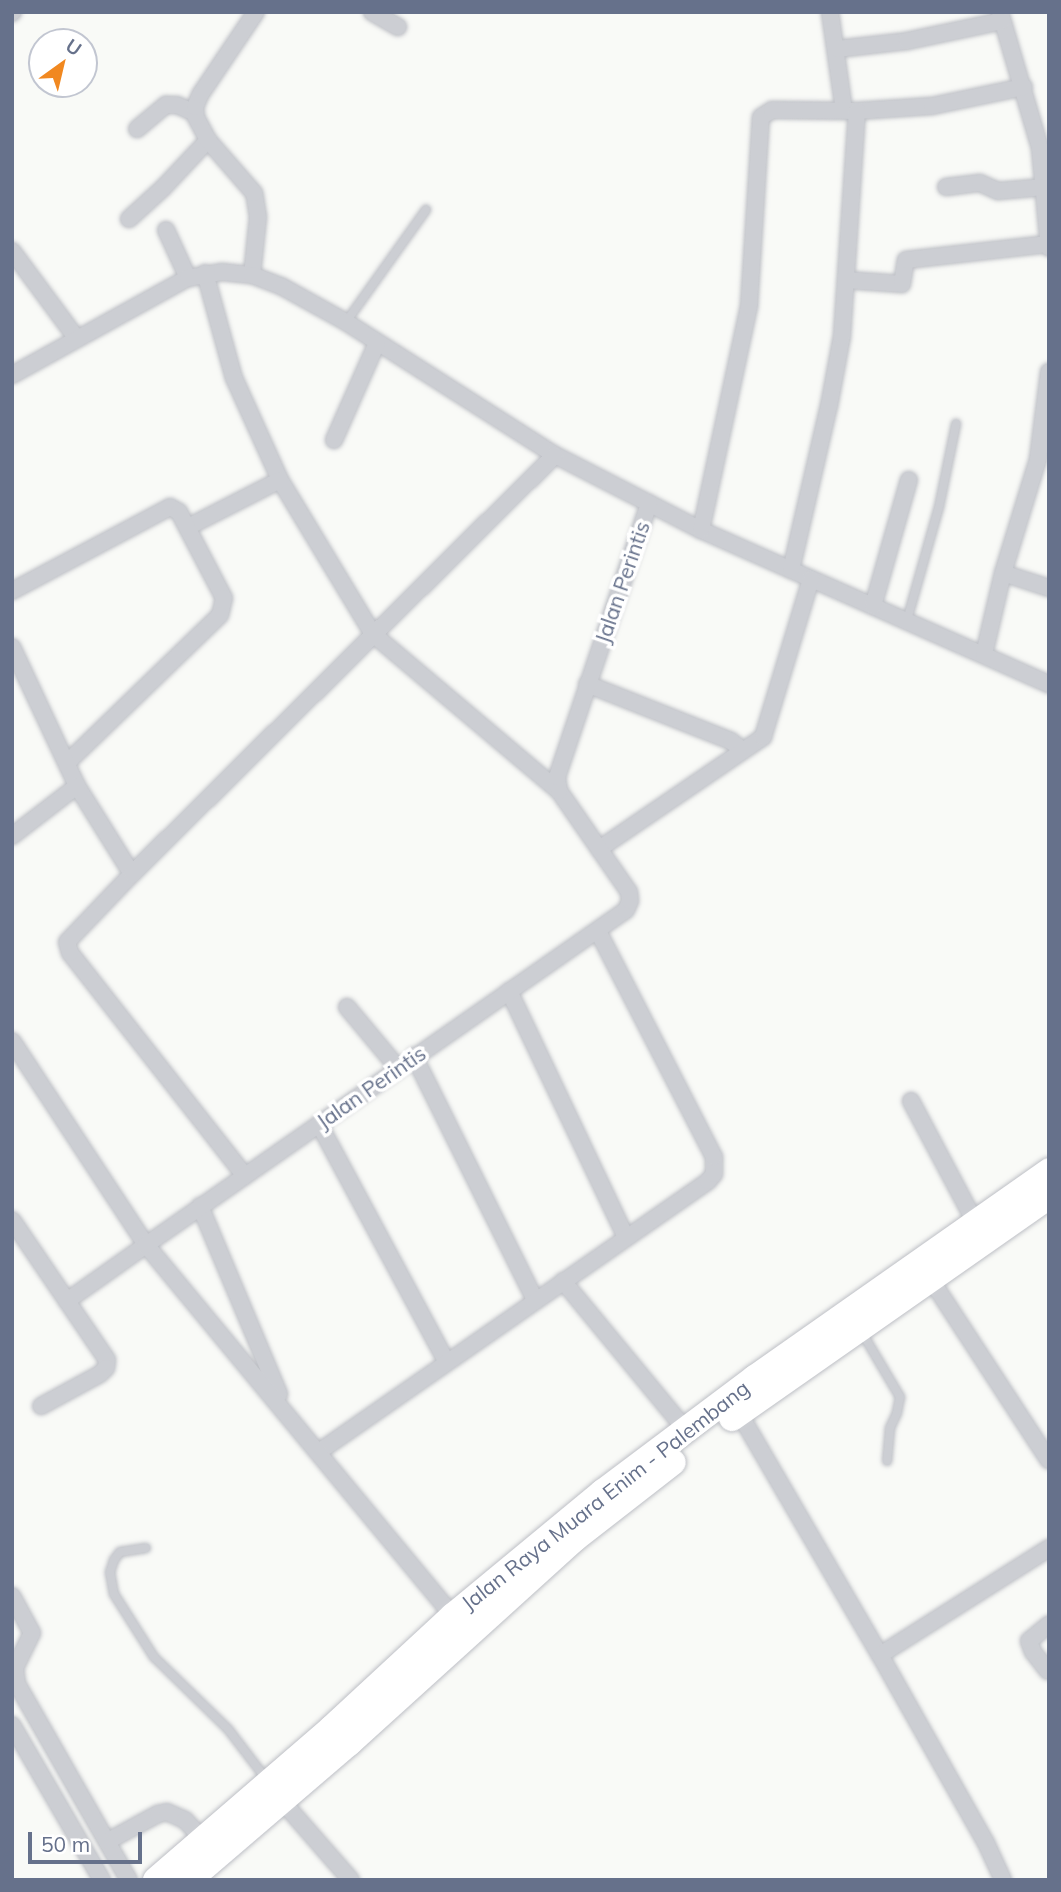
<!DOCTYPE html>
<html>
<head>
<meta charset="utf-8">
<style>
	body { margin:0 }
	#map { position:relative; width:1061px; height:1892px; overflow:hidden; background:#f9faf7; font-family:Mulish,sans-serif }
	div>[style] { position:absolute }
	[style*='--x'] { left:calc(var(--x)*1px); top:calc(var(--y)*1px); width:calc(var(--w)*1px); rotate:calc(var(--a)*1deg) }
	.roads { filter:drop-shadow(0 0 2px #bdbfc5) drop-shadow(0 0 2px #bdbfc5) }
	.service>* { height:8px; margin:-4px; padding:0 4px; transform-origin:4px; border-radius:4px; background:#ccced3 }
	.minor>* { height:16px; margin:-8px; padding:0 8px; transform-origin:8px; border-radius:8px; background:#ccced3 }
	.primary>* { height:26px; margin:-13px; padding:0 13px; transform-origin:13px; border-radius:13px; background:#fff }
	span { translate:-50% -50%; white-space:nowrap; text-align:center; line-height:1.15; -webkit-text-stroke:7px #fff; paint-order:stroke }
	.street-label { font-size:21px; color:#66718b }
	.frame { position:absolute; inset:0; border:14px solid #66718b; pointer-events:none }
	.north { position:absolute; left:28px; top:28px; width:70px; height:70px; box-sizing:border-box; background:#fff; border:2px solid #c2c6d1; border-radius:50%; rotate:34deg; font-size:19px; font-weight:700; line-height:28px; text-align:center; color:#66718b }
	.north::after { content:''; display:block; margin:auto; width:24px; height:32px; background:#f18820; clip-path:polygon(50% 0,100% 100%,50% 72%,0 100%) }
	.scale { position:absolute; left:28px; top:1832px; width:114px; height:32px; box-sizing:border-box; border:4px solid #66718b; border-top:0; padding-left:9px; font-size:21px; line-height:24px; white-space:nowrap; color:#66718b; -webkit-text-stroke:5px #fff; paint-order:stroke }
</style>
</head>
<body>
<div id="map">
	<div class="roads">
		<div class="service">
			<i style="--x:346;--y:322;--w:138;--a:-54.5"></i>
			<i style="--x:907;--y:620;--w:117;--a:-74.2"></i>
			<i style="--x:939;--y:507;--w:85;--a:-78.4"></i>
			<i style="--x:861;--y:1331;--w:77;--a:59.4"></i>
			<i style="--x:900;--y:1397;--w:16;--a:101"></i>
			<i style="--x:897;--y:1413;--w:17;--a:115"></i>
			<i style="--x:890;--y:1428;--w:33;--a:95"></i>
			<i style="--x:146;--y:1548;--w:26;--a:171"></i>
			<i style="--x:120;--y:1552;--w:10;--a:127"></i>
			<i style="--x:114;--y:1560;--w:13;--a:108"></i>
			<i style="--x:110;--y:1572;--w:22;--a:80"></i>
			<i style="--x:114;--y:1594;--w:75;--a:57.6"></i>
			<i style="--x:154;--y:1657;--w:103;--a:44.2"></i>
			<i style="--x:228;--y:1729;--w:64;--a:52.6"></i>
		</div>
		<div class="minor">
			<i style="--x:372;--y:12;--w:30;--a:30"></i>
			<i style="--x:830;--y:12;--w:99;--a:81.9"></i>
			<i style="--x:1000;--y:12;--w:142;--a:73.6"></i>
			<i style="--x:1040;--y:148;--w:100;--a:84.9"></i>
			<i style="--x:12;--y:13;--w:1;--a:-45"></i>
			<i style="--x:837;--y:49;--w:70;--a:-6.5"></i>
			<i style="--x:907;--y:41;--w:97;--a:-11.9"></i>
			<i style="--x:137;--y:129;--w:38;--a:-40"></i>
			<i style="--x:166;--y:105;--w:11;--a:0"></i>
			<i style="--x:177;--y:105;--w:20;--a:24"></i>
			<i style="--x:946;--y:187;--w:34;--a:-7"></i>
			<i style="--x:980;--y:183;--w:20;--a:24"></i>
			<i style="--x:998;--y:191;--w:47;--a:-4.9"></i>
			<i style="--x:129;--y:219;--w:46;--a:-42.4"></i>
			<i style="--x:163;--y:188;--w:66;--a:-46.8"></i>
			<i style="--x:166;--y:230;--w:53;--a:65.4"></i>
			<i style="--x:12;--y:251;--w:109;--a:53.5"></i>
			<i style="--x:205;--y:273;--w:109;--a:74.6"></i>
			<i style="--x:234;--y:378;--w:112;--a:65.7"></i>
			<i style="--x:280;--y:480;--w:180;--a:58.9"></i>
			<i style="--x:373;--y:634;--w:243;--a:40.2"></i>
			<i style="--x:252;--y:275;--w:58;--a:-84.1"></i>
			<i style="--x:258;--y:217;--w:24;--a:-99"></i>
			<i style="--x:254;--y:193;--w:70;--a:-131"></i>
			<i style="--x:208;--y:140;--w:26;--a:-118"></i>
			<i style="--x:196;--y:117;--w:10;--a:-96"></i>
			<i style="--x:195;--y:107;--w:13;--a:-67"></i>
			<i style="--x:200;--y:95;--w:100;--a:-56"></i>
			<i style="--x:846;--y:280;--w:56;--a:4.1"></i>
			<i style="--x:902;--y:284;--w:24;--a:-81"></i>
			<i style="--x:906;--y:260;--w:143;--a:-6.4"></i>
			<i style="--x:12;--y:375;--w:201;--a:-28.9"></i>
			<i style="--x:188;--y:278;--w:35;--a:-10"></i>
			<i style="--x:222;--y:272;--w:30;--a:6"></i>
			<i style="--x:252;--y:275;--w:31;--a:21"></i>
			<i style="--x:281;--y:286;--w:74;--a:29"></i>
			<i style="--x:346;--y:322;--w:248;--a:32.5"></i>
			<i style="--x:555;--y:455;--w:164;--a:27.2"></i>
			<i style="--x:701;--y:530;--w:381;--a:23.9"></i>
			<i style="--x:334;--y:440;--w:106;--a:-66.1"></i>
			<i style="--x:188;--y:527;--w:103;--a:-27.1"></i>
			<i style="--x:701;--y:530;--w:229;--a:-77.9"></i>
			<i style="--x:749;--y:306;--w:189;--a:-86.4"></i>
			<i style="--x:761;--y:117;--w:13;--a:-32"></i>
			<i style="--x:772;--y:110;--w:85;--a:0.7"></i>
			<i style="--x:857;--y:111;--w:75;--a:-3.8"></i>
			<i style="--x:932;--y:106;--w:94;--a:-11.7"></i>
			<i style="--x:791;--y:570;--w:168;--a:-77"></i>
			<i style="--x:829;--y:406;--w:71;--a:-79.5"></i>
			<i style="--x:842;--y:336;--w:225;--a:-86.2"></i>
			<i style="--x:1003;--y:573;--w:48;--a:18.1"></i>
			<i style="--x:12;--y:591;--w:179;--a:-28"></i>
			<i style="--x:170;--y:507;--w:10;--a:29"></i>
			<i style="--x:179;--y:512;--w:97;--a:62.4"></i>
			<i style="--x:224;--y:598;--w:17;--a:103"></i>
			<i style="--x:220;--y:615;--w:213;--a:136"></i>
			<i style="--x:873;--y:606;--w:131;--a:-74.1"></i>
			<i style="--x:12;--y:647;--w:153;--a:64.9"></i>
			<i style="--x:77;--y:786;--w:104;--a:58"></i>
			<i style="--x:984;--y:654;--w:83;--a:-76.8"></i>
			<i style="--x:1003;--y:573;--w:119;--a:-72.9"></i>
			<i style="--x:1038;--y:459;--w:88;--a:-82.8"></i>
			<i style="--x:587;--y:684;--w:155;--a:21.6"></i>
			<i style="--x:731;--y:741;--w:14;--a:39"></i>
			<i style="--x:12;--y:836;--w:82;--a:-37.6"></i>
			<i style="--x:599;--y:849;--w:199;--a:-34.3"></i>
			<i style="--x:763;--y:737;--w:165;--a:-73.1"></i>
			<i style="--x:509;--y:991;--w:272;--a:64.6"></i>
			<i style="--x:347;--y:1007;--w:80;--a:50.1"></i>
			<i style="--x:12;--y:1041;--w:244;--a:56.7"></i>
			<i style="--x:146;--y:1245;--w:97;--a:144.7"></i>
			<i style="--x:414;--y:1056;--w:272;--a:63.6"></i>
			<i style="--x:911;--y:1101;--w:139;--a:62.1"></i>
			<i style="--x:319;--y:1124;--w:269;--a:61.8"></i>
			<i style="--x:245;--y:1176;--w:283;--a:-128.1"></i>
			<i style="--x:70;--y:953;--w:11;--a:-105"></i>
			<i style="--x:67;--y:942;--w:94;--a:-46.3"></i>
			<i style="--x:132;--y:874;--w:595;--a:-44.73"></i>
			<i style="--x:200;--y:1206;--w:204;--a:67.2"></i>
			<i style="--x:12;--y:1220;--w:169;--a:55.8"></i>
			<i style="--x:107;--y:1360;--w:8;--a:97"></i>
			<i style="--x:106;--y:1368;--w:8;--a:135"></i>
			<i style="--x:100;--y:1374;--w:67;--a:151.5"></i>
			<i style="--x:926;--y:1272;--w:225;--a:56.9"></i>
			<i style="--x:563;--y:1281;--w:193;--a:50.5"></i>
			<i style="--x:739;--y:1413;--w:280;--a:59.8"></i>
			<i style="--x:880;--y:1655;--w:216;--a:60.6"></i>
			<i style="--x:986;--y:1843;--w:41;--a:65.3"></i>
			<i style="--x:320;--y:1451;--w:473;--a:-34.8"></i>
			<i style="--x:708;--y:1181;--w:9;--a:-49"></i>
			<i style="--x:714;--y:1174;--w:17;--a:-90"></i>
			<i style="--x:714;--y:1157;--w:254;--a:-117.2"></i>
			<i style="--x:12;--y:1596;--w:42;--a:61.6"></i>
			<i style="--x:32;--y:1633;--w:39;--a:116"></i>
			<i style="--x:15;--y:1668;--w:16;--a:83"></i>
			<i style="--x:17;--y:1684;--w:226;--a:60.3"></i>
			<i style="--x:453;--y:1616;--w:482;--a:-129.6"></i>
			<i style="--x:146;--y:1245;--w:585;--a:-34.91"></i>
			<i style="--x:626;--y:910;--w:10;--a:-66"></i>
			<i style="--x:630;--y:901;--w:9;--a:-96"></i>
			<i style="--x:629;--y:892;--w:123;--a:-124.7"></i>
			<i style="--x:559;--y:791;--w:14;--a:-98"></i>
			<i style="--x:557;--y:777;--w:289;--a:-71.4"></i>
			<i style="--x:880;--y:1655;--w:200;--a:-32.3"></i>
			<i style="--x:1048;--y:1671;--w:24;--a:-128"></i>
			<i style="--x:1033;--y:1652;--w:12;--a:-110"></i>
			<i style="--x:1029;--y:1641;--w:26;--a:-40"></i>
			<i style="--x:12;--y:1725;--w:179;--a:59.9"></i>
			<i style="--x:282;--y:1801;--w:105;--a:48.9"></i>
			<i style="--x:108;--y:1841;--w:57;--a:-28.4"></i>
			<i style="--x:158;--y:1814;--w:9;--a:-13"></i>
			<i style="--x:167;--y:1812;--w:20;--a:24"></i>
			<i style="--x:185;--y:1820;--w:26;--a:47"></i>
		</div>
		<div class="primary">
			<i style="--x:732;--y:1418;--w:387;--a:-35"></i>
			<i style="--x:156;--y:1880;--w:233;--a:-40.8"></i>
			<i style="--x:332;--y:1728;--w:165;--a:-42.8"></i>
			<i style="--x:453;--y:1616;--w:195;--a:-39.6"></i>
			<i style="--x:603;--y:1492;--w:190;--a:-36.9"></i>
			<i style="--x:755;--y:1378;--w:360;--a:-35.1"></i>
			<i style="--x:189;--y:1880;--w:211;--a:-40.6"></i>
			<i style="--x:349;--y:1743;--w:304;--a:-42.2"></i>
			<i style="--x:574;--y:1539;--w:125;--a:-37.9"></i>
		</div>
	</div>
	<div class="street-label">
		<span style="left:622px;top:582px;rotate:-71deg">Jalan Perintis</span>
		<span style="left:371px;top:1087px;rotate:-35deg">Jalan Perintis</span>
		<span style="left:605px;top:1495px;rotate:-38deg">Jalan Raya Muara Enim - Palembang</span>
	</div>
	<div class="frame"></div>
	<div class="north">U</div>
	<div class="scale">50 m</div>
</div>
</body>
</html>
